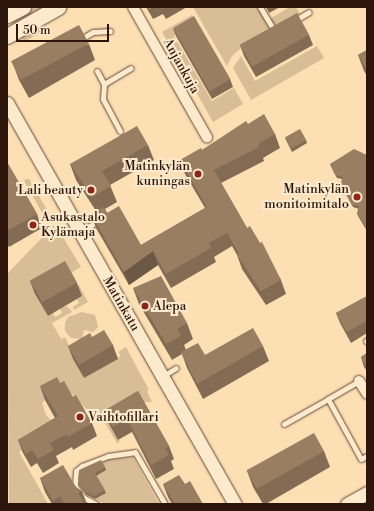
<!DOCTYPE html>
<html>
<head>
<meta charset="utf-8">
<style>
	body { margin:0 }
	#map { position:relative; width:374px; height:511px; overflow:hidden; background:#fcdfb2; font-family:"Libre Bodoni",serif }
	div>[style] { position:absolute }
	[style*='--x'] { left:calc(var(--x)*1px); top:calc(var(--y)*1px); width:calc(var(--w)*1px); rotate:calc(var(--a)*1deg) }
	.green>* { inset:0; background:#d9bd96 }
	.roads { filter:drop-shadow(0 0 1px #624836) drop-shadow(0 0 1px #624836) }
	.service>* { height:5px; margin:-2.5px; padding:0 2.5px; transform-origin:2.5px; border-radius:2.5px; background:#fdeacd }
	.minor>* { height:10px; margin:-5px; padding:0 5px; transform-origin:5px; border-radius:5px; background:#fdeacd }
	.tertiary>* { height:13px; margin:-6.5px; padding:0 6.5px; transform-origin:6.5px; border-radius:6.5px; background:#fdeacd }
	.secondary>* { height:15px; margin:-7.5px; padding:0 7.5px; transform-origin:7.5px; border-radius:7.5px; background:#fdeacd }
	.wall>* { inset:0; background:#846c54 }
	.shaded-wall>* { inset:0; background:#6b5845 }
	.building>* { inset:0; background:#997e62; transform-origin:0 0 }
	.dots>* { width:11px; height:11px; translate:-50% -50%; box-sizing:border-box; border:2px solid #fdeacd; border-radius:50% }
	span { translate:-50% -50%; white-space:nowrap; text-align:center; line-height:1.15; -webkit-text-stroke:4px #fdeacd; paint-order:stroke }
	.street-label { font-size:13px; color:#2e150c }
	.poi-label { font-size:13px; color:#2e150c }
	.right { translate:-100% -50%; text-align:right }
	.left { translate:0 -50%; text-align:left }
	.frame { position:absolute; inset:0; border:8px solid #2e150c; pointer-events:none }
	.scale { position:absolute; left:16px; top:24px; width:93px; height:18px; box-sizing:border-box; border:2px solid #2e150c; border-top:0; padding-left:5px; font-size:12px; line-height:14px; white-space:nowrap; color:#2e150c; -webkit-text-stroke:3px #fdeacd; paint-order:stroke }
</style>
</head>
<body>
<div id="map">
	<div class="green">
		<i style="clip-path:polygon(31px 7px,48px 7px,15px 26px,11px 18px)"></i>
		<i style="clip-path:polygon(193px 7px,258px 7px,266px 21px,290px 7px,296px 7px,300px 14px,241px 48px,232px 56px,227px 66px)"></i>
		<i style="clip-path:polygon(192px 15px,196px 23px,174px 36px,212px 101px,234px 88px,243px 104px,213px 122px,162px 32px)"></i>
		<i style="clip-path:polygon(39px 28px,41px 32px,24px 42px,20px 35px)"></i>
		<i style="clip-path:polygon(317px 46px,324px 58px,251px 100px,233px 68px,241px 56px,255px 81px)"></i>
		<i style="clip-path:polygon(26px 179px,29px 179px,51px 217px,48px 223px,24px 181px)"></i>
		<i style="clip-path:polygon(55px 224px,81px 267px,35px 294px,48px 316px,53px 313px,55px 317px,62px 313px,60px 309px,66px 306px,70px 309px,72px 312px,52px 323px,61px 339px,65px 337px,84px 378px,121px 356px,118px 352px,126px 347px,149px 390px,147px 391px,152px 402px,140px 402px,109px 424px,120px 442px,117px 443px,102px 418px,97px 420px,68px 390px,62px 390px,45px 400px,42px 403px,46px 415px,51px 420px,54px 419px,66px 425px,19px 452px,48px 504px,9px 504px,7px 274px)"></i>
		<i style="clip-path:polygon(79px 285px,88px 302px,74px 310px,73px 307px,79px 303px,77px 299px,82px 296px,77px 287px)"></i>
		<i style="clip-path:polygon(82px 312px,95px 315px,98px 327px,93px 332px,84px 330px,82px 339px,71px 338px,65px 331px,65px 323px,68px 317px)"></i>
		<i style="clip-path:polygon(133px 457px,159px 504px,105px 504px,96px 499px,95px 476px,101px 460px)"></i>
	</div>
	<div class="roads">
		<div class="service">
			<i style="--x:260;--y:7;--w:29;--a:59"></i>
			<i style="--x:294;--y:21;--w:17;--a:-31"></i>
			<i style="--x:86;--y:36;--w:8;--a:-30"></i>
			<i style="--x:93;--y:32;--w:17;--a:-3"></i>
			<i style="--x:97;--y:71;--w:15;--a:62"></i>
			<i style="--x:120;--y:131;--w:36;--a:-118"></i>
			<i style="--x:103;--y:99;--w:15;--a:-86"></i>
			<i style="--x:104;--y:84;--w:31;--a:-31"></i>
			<i style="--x:80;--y:231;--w:15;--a:-28"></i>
			<i style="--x:366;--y:341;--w:1;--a:-45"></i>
			<i style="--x:163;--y:376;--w:15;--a:-32"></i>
			<i style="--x:359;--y:381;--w:36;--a:150"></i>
			<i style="--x:328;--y:399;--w:68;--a:61.2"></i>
			<i style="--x:361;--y:459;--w:7;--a:-27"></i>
			<i style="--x:284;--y:424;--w:51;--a:-29.6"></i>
			<i style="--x:96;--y:504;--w:13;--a:-153"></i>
			<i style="--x:84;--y:498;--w:15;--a:-127"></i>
			<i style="--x:75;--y:486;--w:15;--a:-86"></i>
			<i style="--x:76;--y:471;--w:8;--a:-40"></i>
			<i style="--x:82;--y:466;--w:28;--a:-21"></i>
			<i style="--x:108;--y:456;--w:27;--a:-8"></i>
			<i style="--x:135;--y:452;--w:60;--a:60"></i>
		</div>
		<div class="minor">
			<i style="--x:133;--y:7;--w:150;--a:60.4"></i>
			<i style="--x:359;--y:381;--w:15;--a:58"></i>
		</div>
		<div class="tertiary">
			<i style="--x:7;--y:103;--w:461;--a:60.4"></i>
			<i style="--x:347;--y:504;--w:23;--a:-29"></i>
		</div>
		<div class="secondary">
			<i style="--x:7;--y:15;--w:18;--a:-27"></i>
			<i style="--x:7;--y:36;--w:59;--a:-29.6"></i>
		</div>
	</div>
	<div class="wall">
		<i style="clip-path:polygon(146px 7px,187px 7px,166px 19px,163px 14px,153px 19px)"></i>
		<i style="clip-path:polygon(266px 7px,280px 7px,269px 13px)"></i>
		<i style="clip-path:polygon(173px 28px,230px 79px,233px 87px,212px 99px,176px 36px)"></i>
		<i style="clip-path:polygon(309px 35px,313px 45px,256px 77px,244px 56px,240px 45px)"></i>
		<i style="clip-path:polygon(89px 44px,95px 60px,29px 98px,19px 80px,13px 64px)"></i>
		<i style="clip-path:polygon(367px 50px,367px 76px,364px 71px,358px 55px)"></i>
		<i style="clip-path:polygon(248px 124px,275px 134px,280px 148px,263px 158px,264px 161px,221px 183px,247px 228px,281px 280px,286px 294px,266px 305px,242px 269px,237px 255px,232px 246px,214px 257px,216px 262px,171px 288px,158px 265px,129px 285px,96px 228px,91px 214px,96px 211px,76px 180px,70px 164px,148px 145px,154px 160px,110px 185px,117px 202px,105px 209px,107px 213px,141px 245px,205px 208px,185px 174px,180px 160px,202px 150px)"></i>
		<i style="clip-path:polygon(285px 138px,306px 140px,307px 143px,292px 152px)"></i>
		<i style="clip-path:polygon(367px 155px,367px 231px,358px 216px,357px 213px,359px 209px,353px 207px,342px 187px,341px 184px,342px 179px,337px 178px,330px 164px)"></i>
		<i style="clip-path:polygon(7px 162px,37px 214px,42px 228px,9px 247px,7px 244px)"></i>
		<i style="clip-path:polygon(30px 281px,77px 283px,82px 296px,48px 316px,35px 294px)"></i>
		<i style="clip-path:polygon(133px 288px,187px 323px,193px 339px,184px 345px,186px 350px,205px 355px,263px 346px,269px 361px,203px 399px,187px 368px,182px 354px,172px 360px,139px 304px)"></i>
		<i style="clip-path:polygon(367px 296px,367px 333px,351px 343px,340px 323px,336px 313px)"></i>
		<i style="clip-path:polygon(92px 337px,113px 345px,118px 359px,84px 378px,73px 359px,68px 346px)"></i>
		<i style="clip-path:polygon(367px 353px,367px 371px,364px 367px,361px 357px)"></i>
		<i style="clip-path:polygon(60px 383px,73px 397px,92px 423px,97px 436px,73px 450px,72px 447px,56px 456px,59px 463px,43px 473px,37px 463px,31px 467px,23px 453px,18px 440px,55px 418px,45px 400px,40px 386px)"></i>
		<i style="clip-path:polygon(138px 391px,169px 446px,174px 459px,171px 461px,174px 469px,156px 479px,132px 432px,118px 440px,109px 424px,104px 411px)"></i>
		<i style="clip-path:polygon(324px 451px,330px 467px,266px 504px,263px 504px,253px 487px,247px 471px)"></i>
		<i style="clip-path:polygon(105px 467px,106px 470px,96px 476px,106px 493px,95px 499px,87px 495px,79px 485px,78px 482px)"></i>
		<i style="clip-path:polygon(40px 478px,76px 487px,82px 491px,87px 504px,52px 504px,45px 492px)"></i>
		<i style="clip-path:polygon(163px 484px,185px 484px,203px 504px,172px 504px,168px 497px)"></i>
	</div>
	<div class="shaded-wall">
		<i style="clip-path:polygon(153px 251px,158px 265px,129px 285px,124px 272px)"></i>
	</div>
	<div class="building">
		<i style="clip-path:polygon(148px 7px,154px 7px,149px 10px)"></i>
		<i style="clip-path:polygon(161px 7px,166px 7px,162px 9px)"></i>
		<i style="left:297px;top:13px;width:25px;height:65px;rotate:61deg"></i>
		<i style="left:194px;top:16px;width:73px;height:24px;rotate:60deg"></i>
		<i style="left:79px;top:25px;width:21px;height:77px;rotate:62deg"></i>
		<i style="clip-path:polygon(367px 50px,367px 70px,358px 55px)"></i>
		<i style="clip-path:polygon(264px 114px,275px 134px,258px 144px,259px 147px,214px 170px,247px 228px,250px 226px,260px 243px,262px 242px,281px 280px,261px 291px,237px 255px,239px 254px,227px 233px,209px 243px,211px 248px,166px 274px,153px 251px,124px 272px,91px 214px,104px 207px,107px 213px,119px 206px,141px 245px,207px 207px,180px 160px,201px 148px,202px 150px,246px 121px,248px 124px)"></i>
		<i style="clip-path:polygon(137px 126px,148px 145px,102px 171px,111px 186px,92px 197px,70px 164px)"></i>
		<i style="left:300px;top:129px;width:13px;height:17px;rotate:61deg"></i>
		<i style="clip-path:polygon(354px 149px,367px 155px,367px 230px,357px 213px,359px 206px,352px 205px,341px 184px,343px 177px,335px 175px,330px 164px)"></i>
		<i style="clip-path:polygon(7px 162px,37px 214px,7px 231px,7px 211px,8px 210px,7px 209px)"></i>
		<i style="left:65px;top:261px;width:25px;height:40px;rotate:61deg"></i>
		<i style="clip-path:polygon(161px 276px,187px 323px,177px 329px,181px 336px,166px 344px,133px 288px)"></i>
		<i style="clip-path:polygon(367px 296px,367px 321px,347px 332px,336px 313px)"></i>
		<i style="clip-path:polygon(253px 328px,263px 346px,197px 384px,181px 352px,198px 343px,205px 355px)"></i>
		<i style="clip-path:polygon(104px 330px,113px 345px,79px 365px,68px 346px,90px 333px,92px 337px)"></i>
		<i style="clip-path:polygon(367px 353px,367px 368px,361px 357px)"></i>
		<i style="clip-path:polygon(57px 377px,60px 383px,64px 381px,73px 397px,76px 395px,92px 423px,68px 437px,67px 434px,50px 443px,54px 450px,38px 459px,32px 450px,26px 454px,18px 440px,58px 416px,40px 386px)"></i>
		<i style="clip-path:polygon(138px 391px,169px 446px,165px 448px,169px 455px,151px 465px,127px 419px,113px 427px,104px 411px)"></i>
		<i style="left:314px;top:433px;width:21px;height:77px;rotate:61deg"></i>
		<i style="clip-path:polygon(101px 460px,105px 467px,95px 473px,105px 490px,94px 496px,86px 492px,78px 482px,79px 470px)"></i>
		<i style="clip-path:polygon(63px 465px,76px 487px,82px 491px,78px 493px,85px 504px,65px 504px,60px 496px,53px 501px,40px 478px)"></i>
		<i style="clip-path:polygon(179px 475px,185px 484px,190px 481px,203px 504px,175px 504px,163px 484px)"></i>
	</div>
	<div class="dots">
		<i style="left:198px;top:174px;background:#8f2418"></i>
		<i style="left:91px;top:190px;background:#8f2418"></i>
		<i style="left:357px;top:197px;background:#8f2418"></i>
		<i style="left:33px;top:225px;background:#8f2418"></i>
		<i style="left:145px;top:306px;background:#8f2418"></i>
		<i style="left:80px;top:417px;background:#8f2418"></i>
	</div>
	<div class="street-label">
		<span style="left:181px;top:66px;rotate:61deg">Anjankuja</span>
		<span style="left:121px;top:304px;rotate:60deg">Matinkatu</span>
	</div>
	<div class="poi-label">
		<span class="right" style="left:190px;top:174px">Matinkylän<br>kuningas</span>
		<span class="right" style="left:83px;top:190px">Lali beauty</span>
		<span class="right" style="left:349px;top:197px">Matinkylän<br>monitoimitalo</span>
		<span class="left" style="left:41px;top:225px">Asukastalo<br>Kylämaja</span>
		<span class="left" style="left:153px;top:306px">Alepa</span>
		<span class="left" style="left:88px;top:417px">Vaihtofillari</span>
	</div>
	<div class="frame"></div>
	<div class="scale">50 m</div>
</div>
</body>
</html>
